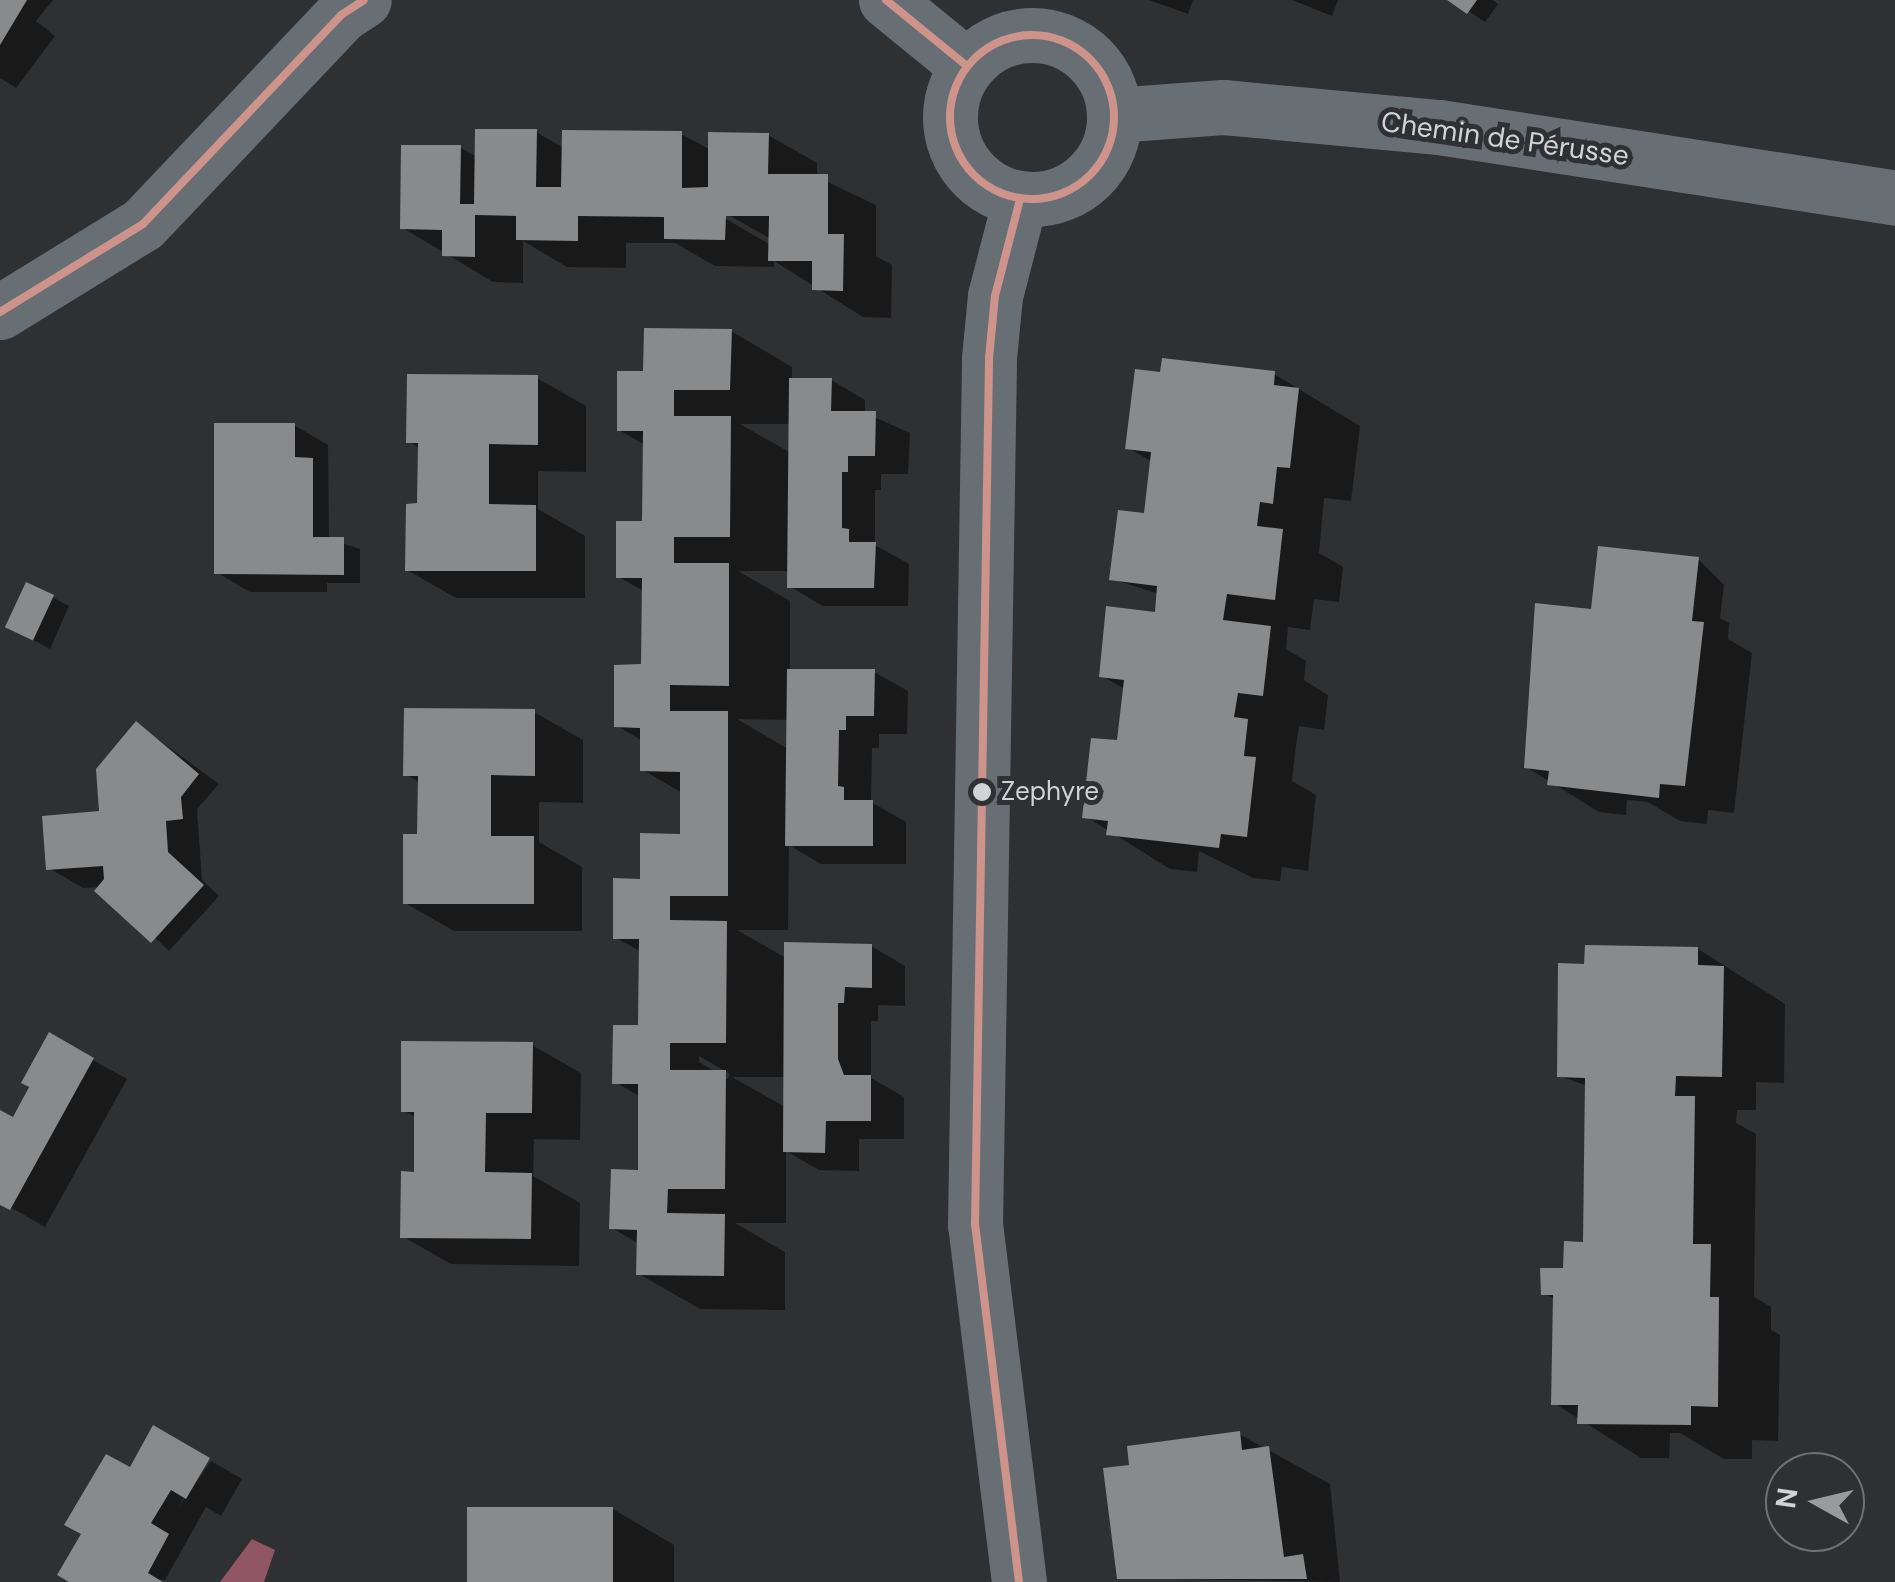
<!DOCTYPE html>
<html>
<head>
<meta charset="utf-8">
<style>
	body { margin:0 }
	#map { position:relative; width:1895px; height:1582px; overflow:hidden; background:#2f3032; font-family:"DM Sans",sans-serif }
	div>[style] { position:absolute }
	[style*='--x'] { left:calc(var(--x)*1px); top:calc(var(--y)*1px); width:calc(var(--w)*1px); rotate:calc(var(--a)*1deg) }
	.water>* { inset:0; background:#905664 }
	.shadow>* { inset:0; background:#0007 }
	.building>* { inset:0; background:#888a8b; transform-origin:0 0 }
	.minor>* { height:55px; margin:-27.5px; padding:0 27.5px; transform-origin:27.5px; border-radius:27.5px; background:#686f74 }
	.minor>.ring { margin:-27.5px; padding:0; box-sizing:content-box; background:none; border:55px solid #686f74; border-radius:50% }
	.bus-1>* { height:8px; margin:-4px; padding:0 4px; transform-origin:4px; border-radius:4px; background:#ce948b }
	.bus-1>.ring { margin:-4px; padding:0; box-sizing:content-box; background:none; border:8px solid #ce948b; border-radius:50% }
	.dots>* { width:28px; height:28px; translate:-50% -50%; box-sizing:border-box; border:5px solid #2e3033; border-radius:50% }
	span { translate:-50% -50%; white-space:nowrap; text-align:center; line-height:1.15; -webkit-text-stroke:10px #2e3033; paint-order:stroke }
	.bus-label { font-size:26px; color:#d2d3d5 }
	.left { translate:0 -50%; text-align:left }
	.street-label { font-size:28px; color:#d2d3d5 }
	.north { position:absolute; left:1765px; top:1452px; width:100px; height:100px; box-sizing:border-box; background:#2e3033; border:2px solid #707174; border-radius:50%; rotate:278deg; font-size:28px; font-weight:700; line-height:40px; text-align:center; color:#d2d3d5 }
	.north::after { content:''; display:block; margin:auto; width:35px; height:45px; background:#999a9c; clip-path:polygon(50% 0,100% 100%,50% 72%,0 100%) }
</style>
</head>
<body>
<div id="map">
	<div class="water">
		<i style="clip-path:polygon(252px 1539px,275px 1550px,264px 1582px,220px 1582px)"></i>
	</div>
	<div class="shadow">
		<i style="clip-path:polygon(0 0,53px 0,36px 21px,55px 36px,16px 88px,0 78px)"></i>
		<i style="clip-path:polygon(1149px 0,1193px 0,1188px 14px)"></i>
		<i style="clip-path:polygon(1292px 0,1338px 0,1332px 16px)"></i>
		<i style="clip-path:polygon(1452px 0,1493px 0,1498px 4px,1485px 22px)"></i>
		<i style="clip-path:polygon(evenodd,536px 132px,564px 148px,681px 134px,711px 150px,768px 135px,817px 163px,817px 177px,876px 205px,876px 256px,892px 265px,891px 318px,863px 317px,774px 261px,774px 267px,715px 266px,675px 243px,626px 243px,626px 268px,567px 267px,523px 241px,523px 283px,493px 282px,403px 228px,461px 148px,477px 157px,536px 132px,716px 208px,771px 239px,771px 245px,714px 212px,716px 208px)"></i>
		<i style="clip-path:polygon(evenodd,731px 331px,792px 367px,792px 380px,831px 380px,865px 400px,865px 413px,910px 433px,908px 474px,881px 474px,881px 490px,875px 490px,875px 545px,909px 564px,908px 606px,823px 606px,789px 586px,789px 571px,738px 571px,790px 601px,790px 672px,874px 672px,908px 691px,907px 734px,879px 734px,879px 748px,872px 748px,871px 802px,906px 822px,906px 864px,821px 864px,789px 845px,788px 930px,737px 930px,786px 958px,871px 946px,905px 966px,905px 1006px,878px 1005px,878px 1021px,871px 1021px,871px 1078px,904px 1097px,904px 1139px,859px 1139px,859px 1171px,819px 1170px,786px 1151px,786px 1223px,735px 1223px,785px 1252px,785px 1310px,700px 1309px,639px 1274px,639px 1244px,612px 1228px,640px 1173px,641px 1097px,615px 1082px,641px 1028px,641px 952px,615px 937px,642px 881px,682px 836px,682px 793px,643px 770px,643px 741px,617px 726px,643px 667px,645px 592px,619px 577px,644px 524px,645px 445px,619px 430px,646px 374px,731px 331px,740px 424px,791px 424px,791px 453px,740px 424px,731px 331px,737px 719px,789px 720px,788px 749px,737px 719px,731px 331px,699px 1056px,730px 1074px,727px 1079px,699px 1062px,699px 1056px,731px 331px,732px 1077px,786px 1077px,785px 1107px,732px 1077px)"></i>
		<i style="clip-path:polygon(1163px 374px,1274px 374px,1360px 426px,1351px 501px,1324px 498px,1319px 553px,1343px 567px,1339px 602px,1314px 599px,1310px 630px,1288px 627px,1286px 649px,1306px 661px,1304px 680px,1328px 695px,1324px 730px,1299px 726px,1295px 753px,1292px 781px,1316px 795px,1308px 871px,1282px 867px,1280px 881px,1253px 878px,1199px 851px,1197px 872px,1170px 869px,1085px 816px,1119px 743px,1126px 690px,1101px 675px,1157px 614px,1159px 594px,1112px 579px,1146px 515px,1153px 462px,1128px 448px)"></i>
		<i style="clip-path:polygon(537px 378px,586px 406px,586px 472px,538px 471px,538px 509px,585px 536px,585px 598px,456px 598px,407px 570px,420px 506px,421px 449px,408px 441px)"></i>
		<i style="clip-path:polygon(294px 425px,328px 445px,329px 539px,360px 549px,360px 583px,327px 583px,327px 592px,250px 592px,216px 572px)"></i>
		<i style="clip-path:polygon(1698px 559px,1724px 585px,1720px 618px,1729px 623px,1728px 639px,1752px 653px,1734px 813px,1708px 810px,1707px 824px,1680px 821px,1648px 802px,1627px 800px,1626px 815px,1599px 812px,1526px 767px,1593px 612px)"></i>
		<i style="clip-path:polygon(52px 597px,69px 606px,50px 649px,8px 626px)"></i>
		<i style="clip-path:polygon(534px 712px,583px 740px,583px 803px,539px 802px,539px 842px,582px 867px,582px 931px,454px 931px,405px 903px,419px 837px,420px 783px,406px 774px)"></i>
		<i style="clip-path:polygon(137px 724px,219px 784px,197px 809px,202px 880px,219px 896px,169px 951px,101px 887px,83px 888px,49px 868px,101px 814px)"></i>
		<i style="clip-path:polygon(1698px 949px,1785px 1004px,1784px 1083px,1756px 1082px,1756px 1110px,1737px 1110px,1736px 1123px,1756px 1134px,1754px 1297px,1771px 1307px,1771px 1330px,1780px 1335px,1778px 1441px,1752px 1440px,1752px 1459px,1724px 1459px,1680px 1433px,1670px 1433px,1669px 1458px,1641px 1458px,1554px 1403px,1556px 1300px,1543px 1293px,1585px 1244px,1588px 1086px,1559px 1076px,1586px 966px)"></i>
		<i style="clip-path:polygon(50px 1036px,127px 1079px,45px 1227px,0 1201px,0 1114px,14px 1120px)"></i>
		<i style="clip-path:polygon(532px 1045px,581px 1073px,580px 1140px,534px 1139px,533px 1176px,580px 1203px,579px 1266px,451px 1264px,402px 1236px,417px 1174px,417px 1118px,403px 1110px)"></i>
		<i style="clip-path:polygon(1239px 1434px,1330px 1484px,1340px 1582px,1120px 1578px,1132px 1467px)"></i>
		<i style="clip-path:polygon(206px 1459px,178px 1508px,211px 1461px,242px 1479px,221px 1516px,206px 1507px,165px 1580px,74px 1582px,131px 1470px)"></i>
		<i style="clip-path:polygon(613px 1509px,674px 1545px,674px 1582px,469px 1582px)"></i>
	</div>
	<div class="building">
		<i style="clip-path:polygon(0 0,27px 0,0 45px)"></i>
		<i style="clip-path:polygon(1447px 0,1477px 0,1467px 14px)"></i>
		<i style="clip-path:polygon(475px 129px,537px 129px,536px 187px,561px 187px,562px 130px,682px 131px,682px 188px,708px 187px,708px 132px,769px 133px,768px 174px,828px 174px,828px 234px,844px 234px,843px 291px,812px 290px,812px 261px,768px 261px,769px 216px,726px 216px,725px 240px,664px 239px,664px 217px,578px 216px,578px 241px,516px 240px,516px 216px,475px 215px,475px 257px,442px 256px,442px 230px,400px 229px,401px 145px,461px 145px,460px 204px,474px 204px)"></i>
		<i style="clip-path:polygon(644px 328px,732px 329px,730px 390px,674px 390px,674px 416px,731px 416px,730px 537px,674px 537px,674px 563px,729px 563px,729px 686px,670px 685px,670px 711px,728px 711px,728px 896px,670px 896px,670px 920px,727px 921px,726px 1043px,670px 1043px,670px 1070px,726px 1070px,725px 1189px,668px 1189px,667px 1213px,725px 1214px,724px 1276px,636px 1275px,637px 1230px,609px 1229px,611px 1169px,638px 1170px,638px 1084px,612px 1084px,613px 1025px,638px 1025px,639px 939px,613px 939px,613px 878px,640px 879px,640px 833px,680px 834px,680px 772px,640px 771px,640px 728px,614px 727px,614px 665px,641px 664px,642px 578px,616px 578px,616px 521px,642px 521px,643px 431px,617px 431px,617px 371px,643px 371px)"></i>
		<i style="clip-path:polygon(1162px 358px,1275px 371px,1274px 385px,1299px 388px,1290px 468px,1277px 467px,1273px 504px,1260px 502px,1257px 526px,1283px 529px,1275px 600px,1227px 594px,1223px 620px,1271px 626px,1263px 696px,1238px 693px,1234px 717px,1248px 719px,1244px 756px,1256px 757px,1247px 837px,1221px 834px,1219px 848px,1106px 835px,1108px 821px,1082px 818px,1091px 738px,1117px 740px,1124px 680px,1099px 677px,1106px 606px,1155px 612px,1157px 586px,1109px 580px,1118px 510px,1144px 513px,1151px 452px,1125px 449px,1135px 369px,1160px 372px)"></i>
		<i style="clip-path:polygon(407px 374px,538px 375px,538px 445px,489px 444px,489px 504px,536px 505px,536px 571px,405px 571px,406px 504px,417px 503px,418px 443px,406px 443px)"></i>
		<i style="clip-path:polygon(789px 378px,832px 378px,831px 411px,876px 411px,875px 456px,848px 456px,848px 472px,842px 472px,842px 528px,849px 529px,849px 542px,876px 542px,874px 588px,787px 588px)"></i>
		<i style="clip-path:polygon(214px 423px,295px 423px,295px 457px,313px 458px,313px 537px,344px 537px,344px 575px,214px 574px)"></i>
		<i style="clip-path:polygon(1598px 546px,1699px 557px,1692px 621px,1704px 622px,1685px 786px,1660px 784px,1659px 798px,1547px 785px,1549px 771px,1524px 768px,1535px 603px,1591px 609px)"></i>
		<i style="left:26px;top:582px;width:31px;height:50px;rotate:25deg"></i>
		<i style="clip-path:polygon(787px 669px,875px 669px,874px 716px,846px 716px,846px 730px,839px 730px,838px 786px,844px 787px,844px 800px,873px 800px,873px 846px,785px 846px)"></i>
		<i style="clip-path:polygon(404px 708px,535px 709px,535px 776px,491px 775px,491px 836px,534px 836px,534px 904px,403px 904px,403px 834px,417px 834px,418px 776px,403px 776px)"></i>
		<i style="clip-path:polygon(136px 721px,199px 774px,181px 797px,183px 819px,166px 821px,168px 852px,204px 885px,151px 943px,94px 891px,104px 879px,103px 866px,46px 870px,42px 816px,99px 811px,96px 769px)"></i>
		<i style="clip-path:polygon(784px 942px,872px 944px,872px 988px,845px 987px,844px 1003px,838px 1003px,838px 1059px,844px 1075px,871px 1075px,871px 1121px,826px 1121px,825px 1153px,783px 1152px)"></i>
		<i style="clip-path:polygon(1585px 945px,1698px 947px,1698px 965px,1724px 966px,1722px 1077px,1676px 1076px,1675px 1096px,1695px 1096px,1693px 1244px,1711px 1244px,1710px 1297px,1719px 1297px,1718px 1407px,1691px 1406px,1691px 1425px,1577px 1424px,1578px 1405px,1551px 1405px,1553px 1295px,1541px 1295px,1540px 1268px,1563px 1268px,1564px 1241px,1583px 1242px,1585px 1078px,1557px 1077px,1558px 963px,1584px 964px)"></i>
		<i style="clip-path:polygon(49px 1032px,94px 1058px,10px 1210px,0 1205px,0 1110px,13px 1117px,29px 1087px,21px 1083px)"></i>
		<i style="clip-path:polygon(401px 1041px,533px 1042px,532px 1113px,486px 1113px,485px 1172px,532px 1173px,531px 1239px,400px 1238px,401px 1171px,414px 1172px,414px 1112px,401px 1112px)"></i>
		<i style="clip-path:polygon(153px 1425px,210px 1458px,186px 1499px,171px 1490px,151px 1523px,169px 1534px,148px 1573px,163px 1582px,69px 1582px,57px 1575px,81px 1534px,64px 1525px,106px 1454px,130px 1467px)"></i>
		<i style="clip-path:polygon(1240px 1431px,1242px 1450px,1269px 1446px,1284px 1557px,1303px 1554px,1307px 1579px,1117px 1579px,1103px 1468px,1129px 1465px,1127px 1446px)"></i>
		<i style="left:467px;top:1507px;width:146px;height:75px"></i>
	</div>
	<div class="minor">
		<i style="--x:886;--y:0;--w:104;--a:39.2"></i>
		<i class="ring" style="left:950px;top:35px;width:109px;height:109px"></i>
		<i style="--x:1114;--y:115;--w:109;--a:-4.2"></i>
		<i style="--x:1223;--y:107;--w:217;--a:5.3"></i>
		<i style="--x:1439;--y:127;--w:461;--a:8.8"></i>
		<i style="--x:0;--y:312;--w:168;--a:-31.6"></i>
		<i style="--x:143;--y:224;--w:288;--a:-46.5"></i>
		<i style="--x:341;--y:15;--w:27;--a:-33"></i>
		<i style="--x:1019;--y:1582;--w:360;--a:-97"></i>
		<i style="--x:975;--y:1225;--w:867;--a:-89.07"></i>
		<i style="--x:989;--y:358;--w:62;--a:-84.5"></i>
		<i style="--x:995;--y:296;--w:100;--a:-75.5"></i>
	</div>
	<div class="bus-1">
		<i style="--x:886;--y:0;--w:104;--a:39.2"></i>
		<i class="ring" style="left:950px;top:35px;width:156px;height:156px"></i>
		<i style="--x:0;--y:312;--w:168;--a:-31.6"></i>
		<i style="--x:143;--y:224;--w:288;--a:-46.5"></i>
		<i style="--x:341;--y:15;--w:27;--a:-33"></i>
		<i style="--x:1019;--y:1582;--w:360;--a:-97"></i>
		<i style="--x:975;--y:1225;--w:867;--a:-89.07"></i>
		<i style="--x:989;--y:358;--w:62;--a:-84.5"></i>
		<i style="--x:995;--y:296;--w:100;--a:-75.5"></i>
	</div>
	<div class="dots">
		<i style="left:982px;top:792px;background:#d2d3d5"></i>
	</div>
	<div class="bus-label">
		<span class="left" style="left:1001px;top:792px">Zephyre</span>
	</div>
	<div class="street-label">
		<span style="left:1505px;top:139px;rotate:8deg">Chemin de Pérusse</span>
	</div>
	<div class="north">N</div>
</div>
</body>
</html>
